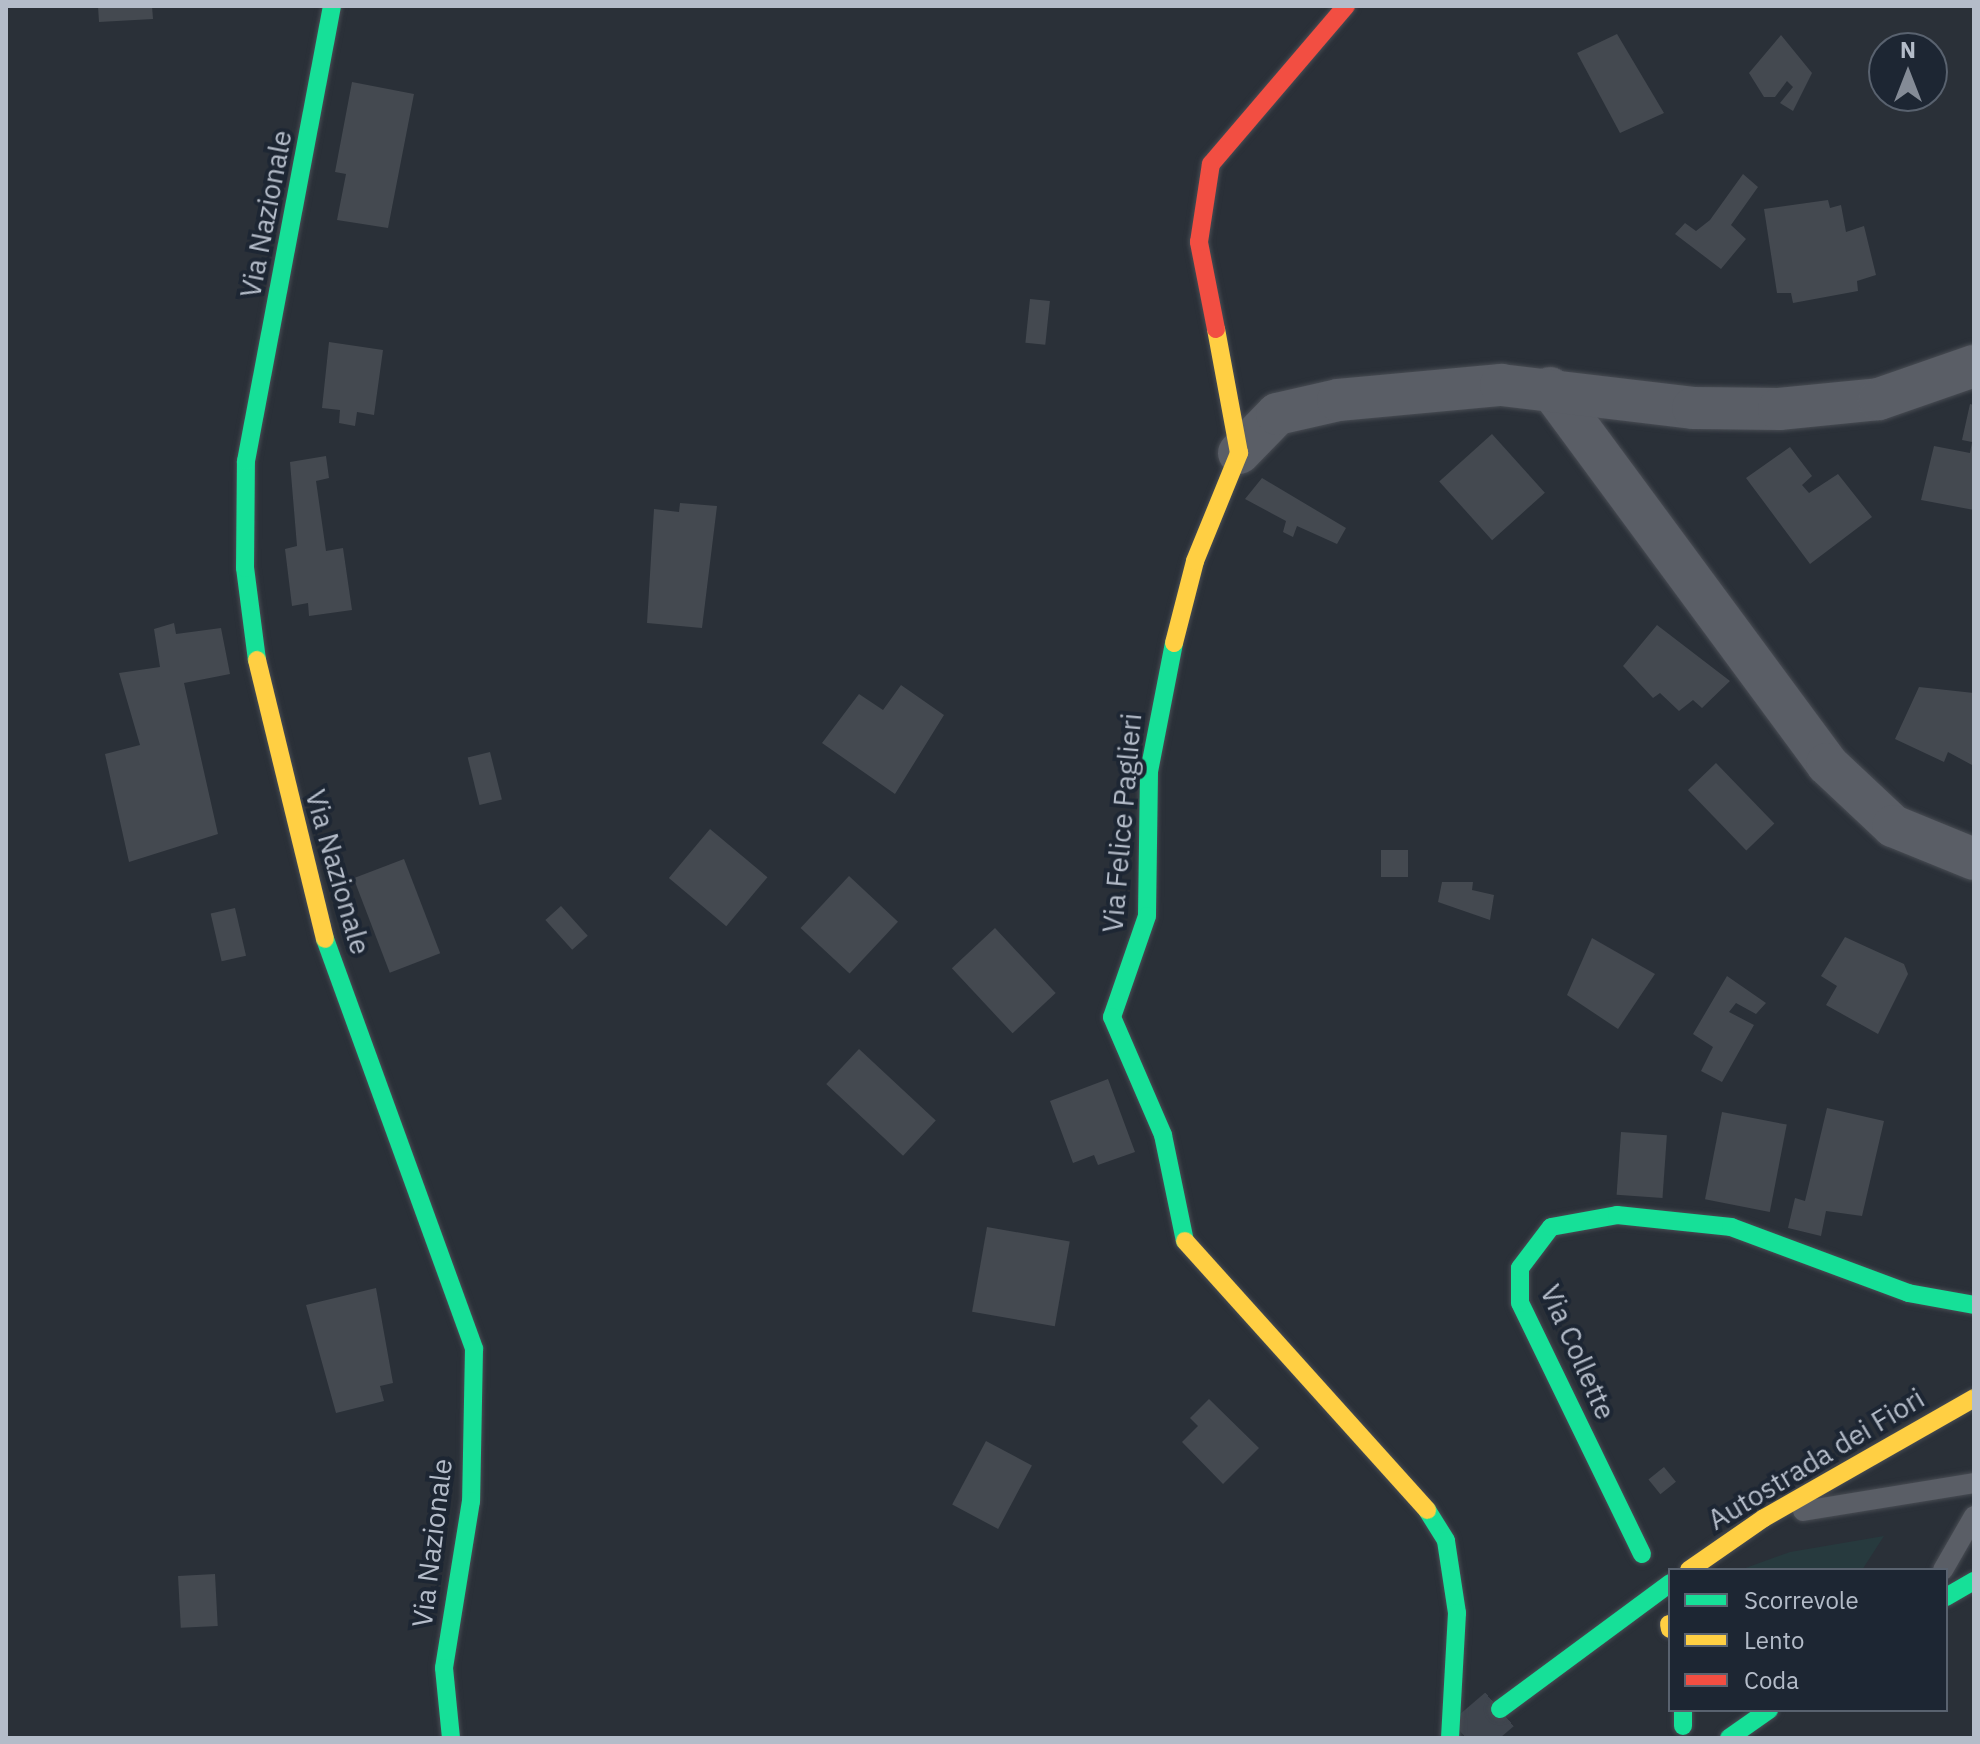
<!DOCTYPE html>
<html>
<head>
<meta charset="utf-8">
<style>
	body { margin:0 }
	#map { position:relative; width:1980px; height:1744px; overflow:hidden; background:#2a3038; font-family:"IBM Plex Sans",sans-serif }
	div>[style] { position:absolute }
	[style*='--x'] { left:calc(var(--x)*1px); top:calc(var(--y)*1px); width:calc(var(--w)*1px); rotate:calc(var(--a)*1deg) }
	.green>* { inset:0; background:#273a3e }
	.building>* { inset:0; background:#444950; transform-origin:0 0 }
	.highway-tunnel>* { height:44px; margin-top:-22px; transform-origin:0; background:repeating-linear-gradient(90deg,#3f454e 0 44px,transparent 0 66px) }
	.roads { filter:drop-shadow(0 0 2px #484c53) drop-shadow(0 0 2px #484c53) }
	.lane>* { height:20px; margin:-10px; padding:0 10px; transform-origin:10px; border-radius:10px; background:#5a5e66 }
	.street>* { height:42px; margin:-21px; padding:0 21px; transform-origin:21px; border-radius:21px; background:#5a5e66 }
	.fast>* { height:18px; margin:-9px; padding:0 9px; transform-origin:9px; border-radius:9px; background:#16e098 }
	.slow>* { height:18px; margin:-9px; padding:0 9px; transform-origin:9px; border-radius:9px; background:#ffcf43 }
	.jam>* { height:18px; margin:-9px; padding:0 9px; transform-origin:9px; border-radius:9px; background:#f24e42 }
	span { translate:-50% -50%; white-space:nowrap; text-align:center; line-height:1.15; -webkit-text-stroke:8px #1d2633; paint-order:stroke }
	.street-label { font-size:28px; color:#b4bcc9 }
	.frame { position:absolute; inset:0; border:8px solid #b4bcc9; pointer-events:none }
	.legend { position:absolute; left:1668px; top:1568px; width:280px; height:144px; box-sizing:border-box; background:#1d2633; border:2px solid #59626f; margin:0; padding:10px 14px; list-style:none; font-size:24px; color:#b4bcc9 }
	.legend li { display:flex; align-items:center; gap:16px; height:40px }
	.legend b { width:40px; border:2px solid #59626f }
	.north { position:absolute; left:1868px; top:32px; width:80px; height:80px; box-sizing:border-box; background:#1d2633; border:2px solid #59626f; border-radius:50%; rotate:0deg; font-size:22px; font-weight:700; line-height:32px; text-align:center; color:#b4bcc9 }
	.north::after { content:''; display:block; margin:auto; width:28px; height:36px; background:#848b96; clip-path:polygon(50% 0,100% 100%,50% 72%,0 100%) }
</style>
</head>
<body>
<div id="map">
	<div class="green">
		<i style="clip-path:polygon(1884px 1536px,1862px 1570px,1740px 1570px,1790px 1552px)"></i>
	</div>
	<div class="building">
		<i style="clip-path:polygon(98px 6px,152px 6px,153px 19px,99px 22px)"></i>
		<i style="clip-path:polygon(1617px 34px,1664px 113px,1620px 133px,1577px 53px)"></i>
		<i style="clip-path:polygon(1781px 35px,1812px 73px,1793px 111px,1780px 103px,1793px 87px,1787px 81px,1775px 97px,1764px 97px,1749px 73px)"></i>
		<i style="clip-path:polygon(352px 82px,414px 94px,388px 228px,337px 220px,346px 174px,335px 172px)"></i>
		<i style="clip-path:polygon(1743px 174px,1758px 187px,1731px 225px,1746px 239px,1721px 269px,1675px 234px,1685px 223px,1696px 231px,1710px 220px)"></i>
		<i style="clip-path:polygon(1828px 200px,1830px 208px,1841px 205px,1846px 232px,1864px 226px,1876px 275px,1857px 281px,1858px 291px,1793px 303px,1791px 293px,1777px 293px,1764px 209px)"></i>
		<i style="left:1030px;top:299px;width:20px;height:44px;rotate:6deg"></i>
		<i style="clip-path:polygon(329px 342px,383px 350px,374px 415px,357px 412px,355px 426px,339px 423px,340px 410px,322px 408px)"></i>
		<i style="clip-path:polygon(1970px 404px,1974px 405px,1974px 510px,1921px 500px,1934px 446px,1970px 453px,1972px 442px,1962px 440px)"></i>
		<i style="left:1492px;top:434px;width:79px;height:71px;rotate:48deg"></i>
		<i style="clip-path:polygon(1790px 447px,1812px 476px,1802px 485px,1809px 493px,1838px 474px,1872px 517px,1810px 564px,1746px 478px)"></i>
		<i style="clip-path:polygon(326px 456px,329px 478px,316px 481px,326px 551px,343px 548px,352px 610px,309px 616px,308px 603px,292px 606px,285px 549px,297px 546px,290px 462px)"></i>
		<i style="clip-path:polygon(1262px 478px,1346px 528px,1337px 544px,1297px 526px,1293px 537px,1283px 532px,1286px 521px,1245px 499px)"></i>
		<i style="clip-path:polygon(680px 503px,717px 506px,702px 628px,647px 623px,654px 509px,679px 512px)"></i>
		<i style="clip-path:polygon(174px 623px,176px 634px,221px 628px,230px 674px,184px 683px,218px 834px,129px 862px,105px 754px,140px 745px,119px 673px,160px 667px,154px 629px)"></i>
		<i style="clip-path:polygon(1657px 625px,1730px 681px,1702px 708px,1693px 700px,1679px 711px,1660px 693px,1653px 698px,1623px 666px)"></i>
		<i style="clip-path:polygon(901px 685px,944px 715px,895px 794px,822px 743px,859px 694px,883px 710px)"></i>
		<i style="clip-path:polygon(1919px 687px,1974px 693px,1972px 765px,1948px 752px,1944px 762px,1895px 739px)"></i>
		<i style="left:490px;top:752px;width:49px;height:23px;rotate:76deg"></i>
		<i style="left:1716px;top:763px;width:84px;height:39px;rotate:46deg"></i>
		<i style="left:710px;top:829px;width:75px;height:64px;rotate:40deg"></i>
		<i style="left:1381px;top:850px;width:27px;height:27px"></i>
		<i style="left:404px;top:859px;width:101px;height:54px;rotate:69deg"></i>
		<i style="left:849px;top:876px;width:67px;height:71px;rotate:43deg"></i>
		<i style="clip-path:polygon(1442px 882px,1473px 882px,1472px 890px,1494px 895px,1490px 920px,1438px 902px)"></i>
		<i style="left:561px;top:906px;width:40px;height:21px;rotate:48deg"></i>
		<i style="left:235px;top:908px;width:49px;height:25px;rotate:77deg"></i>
		<i style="left:995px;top:928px;width:89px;height:59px;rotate:47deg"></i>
		<i style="clip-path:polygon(1845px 937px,1904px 964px,1908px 974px,1878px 1034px,1826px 1005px,1837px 986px,1821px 976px)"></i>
		<i style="clip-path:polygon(1592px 938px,1655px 974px,1618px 1029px,1567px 995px)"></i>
		<i style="clip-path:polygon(1727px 976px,1766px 1003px,1756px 1014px,1736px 1003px,1729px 1012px,1754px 1025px,1722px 1082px,1701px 1071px,1713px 1047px,1693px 1034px)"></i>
		<i style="left:859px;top:1049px;width:105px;height:48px;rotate:43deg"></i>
		<i style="clip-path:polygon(1108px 1079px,1135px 1152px,1098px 1165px,1094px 1155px,1073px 1163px,1050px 1101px)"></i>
		<i style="clip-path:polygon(1827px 1108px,1884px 1121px,1862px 1216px,1826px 1211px,1821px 1236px,1788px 1228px,1795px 1198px,1805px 1201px)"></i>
		<i style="left:1722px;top:1112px;width:66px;height:89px;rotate:11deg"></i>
		<i style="left:1621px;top:1132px;width:46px;height:63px;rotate:4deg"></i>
		<i style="left:987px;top:1227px;width:84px;height:86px;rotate:10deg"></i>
		<i style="clip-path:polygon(376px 1288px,393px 1383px,380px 1386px,384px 1401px,336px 1413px,306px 1305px)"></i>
		<i style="clip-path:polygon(1209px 1399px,1259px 1448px,1223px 1484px,1182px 1442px,1198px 1426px,1190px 1418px)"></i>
		<i style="left:986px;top:1441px;width:52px;height:72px;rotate:28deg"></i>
		<i style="left:1664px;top:1467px;width:19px;height:20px;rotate:51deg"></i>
		<i style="left:215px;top:1574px;width:52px;height:37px;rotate:87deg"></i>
	</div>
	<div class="highway-tunnel">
		<i style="--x:1466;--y:1738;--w:45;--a:-40.5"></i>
	</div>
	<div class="roads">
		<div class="lane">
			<i style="--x:1803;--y:1511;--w:173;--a:-9.3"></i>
			<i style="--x:1943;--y:1570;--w:62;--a:-60.1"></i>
		</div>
		<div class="street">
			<i style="--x:1550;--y:388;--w:467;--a:53.6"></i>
			<i style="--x:1827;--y:764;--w:91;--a:43.2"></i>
			<i style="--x:1893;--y:826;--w:87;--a:22.2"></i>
			<i style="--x:1239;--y:453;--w:54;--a:-45.7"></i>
			<i style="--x:1277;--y:414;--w:63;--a:-12.9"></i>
			<i style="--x:1338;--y:400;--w:164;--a:-5.3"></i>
			<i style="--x:1501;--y:385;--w:193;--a:6.8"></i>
			<i style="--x:1693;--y:408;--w:86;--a:0.7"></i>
			<i style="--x:1779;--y:409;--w:100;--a:-5.7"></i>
			<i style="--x:1879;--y:399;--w:101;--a:-19.2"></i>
		</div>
		<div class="fast">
			<i style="--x:1174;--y:643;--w:131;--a:101"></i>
			<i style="--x:1149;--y:772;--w:144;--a:90.8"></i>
			<i style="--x:1147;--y:916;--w:107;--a:109.1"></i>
			<i style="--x:1112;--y:1017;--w:129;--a:66.6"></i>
			<i style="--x:1163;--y:1135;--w:108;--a:78.3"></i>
			<i style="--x:257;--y:660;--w:93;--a:-97.4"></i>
			<i style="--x:245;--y:568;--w:107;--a:-89.5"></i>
			<i style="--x:246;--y:461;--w:463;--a:-79.3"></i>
			<i style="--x:325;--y:939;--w:436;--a:70"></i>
			<i style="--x:474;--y:1349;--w:152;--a:91.1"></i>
			<i style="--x:471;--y:1501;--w:169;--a:99.2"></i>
			<i style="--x:444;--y:1668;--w:70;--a:84.3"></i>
			<i style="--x:1427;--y:1510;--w:36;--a:58"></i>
			<i style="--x:1446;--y:1541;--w:73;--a:81.3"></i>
			<i style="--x:1457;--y:1613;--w:125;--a:93.2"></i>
			<i style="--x:1642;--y:1554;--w:279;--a:-115.9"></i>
			<i style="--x:1520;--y:1303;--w:35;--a:-90"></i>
			<i style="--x:1520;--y:1268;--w:51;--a:-52.9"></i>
			<i style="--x:1551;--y:1227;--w:67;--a:-10.3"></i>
			<i style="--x:1617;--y:1215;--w:115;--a:6"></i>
			<i style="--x:1731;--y:1227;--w:189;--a:20.4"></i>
			<i style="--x:1908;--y:1293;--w:67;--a:10.3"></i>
			<i style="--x:1946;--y:1597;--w:32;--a:-30"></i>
			<i style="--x:1500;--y:1709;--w:212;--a:-36.5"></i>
			<i style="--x:1683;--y:1710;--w:16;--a:90"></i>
			<i style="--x:1729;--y:1738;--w:49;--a:-35"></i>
		</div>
		<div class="slow">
			<i style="--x:1174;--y:643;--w:85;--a:-75.6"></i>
			<i style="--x:1195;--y:561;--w:117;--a:-67.8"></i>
			<i style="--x:1239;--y:453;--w:126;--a:-100.5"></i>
			<i style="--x:257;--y:660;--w:287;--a:76.3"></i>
			<i style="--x:1185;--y:1241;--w:362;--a:48"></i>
			<i style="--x:1689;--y:1570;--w:91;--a:-34.7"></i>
			<i style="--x:1764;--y:1518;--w:242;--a:-29.7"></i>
			<i style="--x:1669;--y:1624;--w:5;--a:79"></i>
		</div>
		<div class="jam">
			<i style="--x:1216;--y:329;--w:89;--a:-101.1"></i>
			<i style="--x:1199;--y:242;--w:79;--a:-81.3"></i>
			<i style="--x:1211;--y:164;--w:208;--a:-49.5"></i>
		</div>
	</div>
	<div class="street-label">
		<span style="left:266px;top:214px;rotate:-79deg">Via Nazionale</span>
		<span style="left:1122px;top:823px;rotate:-85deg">Via Felice Paglieri</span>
		<span style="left:338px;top:872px;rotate:74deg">Via Nazionale</span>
		<span style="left:1578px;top:1352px;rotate:66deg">Via Collette</span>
		<span style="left:1816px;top:1459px;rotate:-31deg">Autostrada dei Fiori</span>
		<span style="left:432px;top:1543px;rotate:-83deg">Via Nazionale</span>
	</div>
	<div class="frame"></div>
	<ul class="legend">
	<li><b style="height:10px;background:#16e098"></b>Scorrevole</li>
	<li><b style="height:10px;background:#ffcf43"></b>Lento</li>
	<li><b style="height:10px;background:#f24e42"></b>Coda</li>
	</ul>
	<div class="north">N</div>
</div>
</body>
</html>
